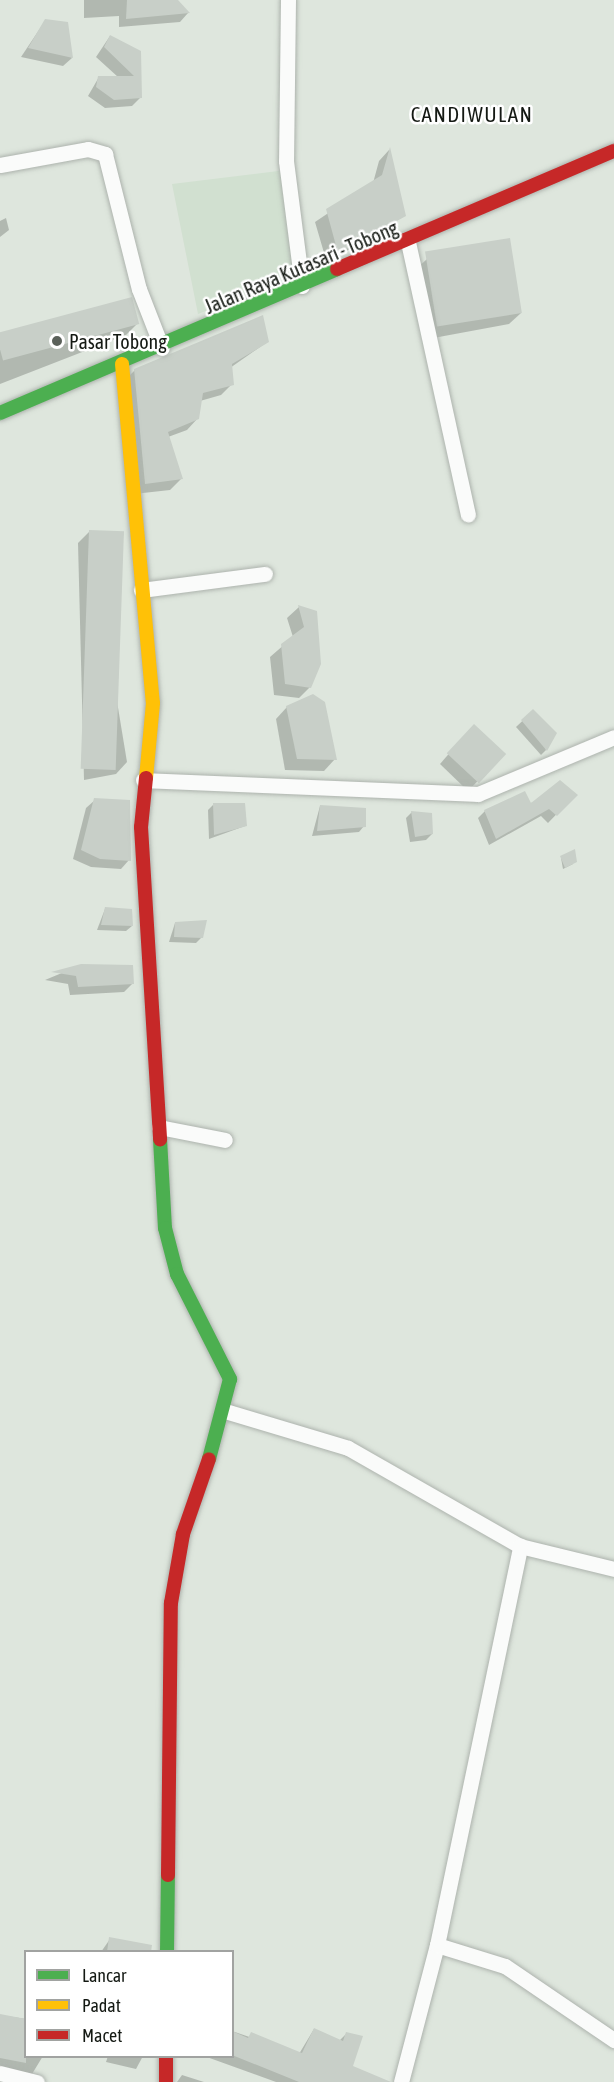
<!DOCTYPE html>
<html>
<head>
<meta charset="utf-8">
<style>
	body { margin:0 }
	#map { position:relative; width:614px; height:2082px; overflow:hidden; background:#dee6dd; font-family:"Asap Condensed",sans-serif }
	div>[style] { position:absolute }
	[style*='--x'] { left:calc(var(--x)*1px); top:calc(var(--y)*1px); width:calc(var(--w)*1px); rotate:calc(var(--a)*1deg) }
	.built>* { inset:0; background:#d1e0d0 }
	.shadow>* { inset:0; background:#0003 }
	.building>* { inset:0; background:#c8cfc8; transform-origin:0 0 }
	.roads { filter:drop-shadow(0 0 2px #adb3ad) drop-shadow(0 0 2px #adb3ad) }
	.street>* { height:15px; margin:-7.5px; padding:0 7.5px; transform-origin:7.5px; border-radius:7.5px; background:#fafbfa }
	.fast>* { height:14px; margin:-7px; padding:0 7px; transform-origin:7px; border-radius:7px; background:#4caf50 }
	.slow>* { height:14px; margin:-7px; padding:0 7px; transform-origin:7px; border-radius:7px; background:#ffc107 }
	.jam>* { height:14px; margin:-7px; padding:0 7px; transform-origin:7px; border-radius:7px; background:#c62828 }
	.dots>* { width:16px; height:16px; translate:-50% -50%; box-sizing:border-box; border:3px solid #fff; border-radius:50% }
	span { translate:-50% -50%; white-space:nowrap; text-align:center; line-height:1.15; -webkit-text-stroke:5px #fff; paint-order:stroke }
	.street-label { font-size:20px; color:#141913 }
	.poi-label { font-size:20px; color:#141913 }
	.left { translate:0 -50%; text-align:left }
	.neighbourhood-label { font-size:21px; color:#141913; letter-spacing:1.5px }
	.legend { position:absolute; left:24px; top:1950px; width:210px; height:108px; box-sizing:border-box; background:#fff; border:2px solid #a1a3a1; margin:0; padding:8px 10px; list-style:none; font-size:18px; color:#141913 }
	.legend li { display:flex; align-items:center; gap:12px; height:30px }
	.legend b { width:30px; border:2px solid #a1a3a1 }
</style>
</head>
<body>
<div id="map">
	<div class="built">
		<i style="clip-path:polygon(286px 170px,298px 275px,198px 314px,172px 184px)"></i>
	</div>
	<div class="shadow">
		<i style="clip-path:polygon(84px 0,176px 0,188px 13px,180px 22px,119px 27px,119px 16px,84px 18px)"></i>
		<i style="clip-path:polygon(45px 21px,72px 58px,63px 66px,21px 57px)"></i>
		<i style="clip-path:polygon(110px 36px,139px 52px,140px 98px,132px 106px,105px 108px,88px 96px,99px 77px,118px 77px,96px 57px)"></i>
		<i style="clip-path:polygon(389px 150px,404px 216px,327px 263px,315px 222px,373px 183px,379px 161px)"></i>
		<i style="clip-path:polygon(6px 218px,9px 230px,0 237px,0 221px)"></i>
		<i style="clip-path:polygon(427px 259px,521px 313px,509px 324px,428px 339px,415px 270px)"></i>
		<i style="clip-path:polygon(137px 324px,126px 335px,0 384px,0 349px)"></i>
		<i style="clip-path:polygon(267px 342px,230px 368px,232px 384px,221px 395px,200px 401px,198px 418px,187px 430px,168px 437px,181px 479px,170px 490px,134px 494px,124px 381px,135px 370px)"></i>
		<i style="clip-path:polygon(89px 532px,127px 762px,116px 774px,84px 780px,78px 543px)"></i>
		<i style="clip-path:polygon(299px 607px,316px 612px,310px 687px,299px 698px,274px 695px,270px 657px,293px 637px,287px 618px)"></i>
		<i style="clip-path:polygon(287px 707px,335px 759px,324px 771px,285px 770px,276px 719px)"></i>
		<i style="clip-path:polygon(533px 711px,546px 750px,541px 755px,516px 727px)"></i>
		<i style="clip-path:polygon(466px 734px,504px 754px,468px 791px,440px 764px)"></i>
		<i style="clip-path:polygon(575px 795px,548px 823px,541px 816px,489px 845px,478px 818px,485px 811px)"></i>
		<i style="clip-path:polygon(95px 800px,129px 860px,121px 869px,91px 867px,73px 859px,86px 808px)"></i>
		<i style="clip-path:polygon(213px 805px,245px 826px,209px 839px,208px 810px)"></i>
		<i style="clip-path:polygon(320px 806px,364px 826px,359px 832px,312px 836px)"></i>
		<i style="clip-path:polygon(412px 812px,432px 834px,426px 840px,410px 842px,406px 818px)"></i>
		<i style="clip-path:polygon(561px 858px,573px 864px,563px 869px)"></i>
		<i style="clip-path:polygon(105px 909px,132px 926px,126px 931px,97px 930px)"></i>
		<i style="clip-path:polygon(175px 923px,202px 937px,196px 943px,169px 942px)"></i>
		<i style="clip-path:polygon(81px 965px,133px 983px,124px 992px,70px 995px,68px 984px,45px 980px)"></i>
		<i style="clip-path:polygon(110px 1939px,147px 1952px,101px 1952px)"></i>
		<i style="clip-path:polygon(0 2015px,26px 2019px,26px 2056px,43px 2056px,32px 2074px,0 2070px)"></i>
		<i style="clip-path:polygon(314px 2029px,339px 2041px,346px 2034px,351px 2067px,387px 2082px,276px 2082px,204px 2056px,232px 2056px,232px 2031px,299px 2054px)"></i>
		<i style="clip-path:polygon(108px 2056px,143px 2056px,136px 2069px,106px 2062px)"></i>
		<i style="clip-path:polygon(182px 2075px,204px 2082px,177px 2082px)"></i>
	</div>
	<div class="building">
		<i style="clip-path:polygon(127px 0,178px 0,190px 13px,126px 19px)"></i>
		<i style="clip-path:polygon(45px 19px,68px 22px,73px 58px,28px 48px)"></i>
		<i style="clip-path:polygon(110px 35px,141px 51px,142px 98px,114px 100px,96px 87px,98px 76px,134px 76px,104px 47px)"></i>
		<i style="clip-path:polygon(390px 147px,406px 216px,338px 253px,326px 209px,382px 175px)"></i>
		<i style="left:510px;top:238px;width:76px;height:86px;rotate:81deg"></i>
		<i style="left:132px;top:297px;width:28px;height:141px;rotate:75deg"></i>
		<i style="clip-path:polygon(263px 315px,269px 342px,232px 364px,234px 385px,203px 393px,199px 419px,168px 432px,183px 479px,145px 484px,134px 369px)"></i>
		<i style="left:89px;top:530px;width:35px;height:239px;rotate:2deg"></i>
		<i style="clip-path:polygon(298px 605px,317px 611px,321px 664px,311px 688px,285px 684px,281px 644px,304px 627px)"></i>
		<i style="clip-path:polygon(313px 694px,325px 702px,337px 760px,297px 759px,286px 706px)"></i>
		<i style="clip-path:polygon(533px 709px,557px 733px,547px 751px,521px 720px)"></i>
		<i style="left:474px;top:724px;width:44px;height:40px;rotate:43deg"></i>
		<i style="clip-path:polygon(560px 780px,578px 795px,557px 816px,549px 809px,496px 839px,484px 810px,525px 791px,531px 803px)"></i>
		<i style="clip-path:polygon(94px 798px,130px 800px,131px 861px,100px 859px,81px 850px)"></i>
		<i style="clip-path:polygon(213px 803px,245px 803px,247px 826px,214px 835px)"></i>
		<i style="clip-path:polygon(320px 805px,366px 808px,366px 827px,317px 831px)"></i>
		<i style="clip-path:polygon(411px 811px,432px 813px,433px 834px,415px 837px)"></i>
		<i style="clip-path:polygon(575px 849px,577px 862px,565px 868px,560px 856px)"></i>
		<i style="clip-path:polygon(105px 907px,132px 909px,133px 926px,101px 925px)"></i>
		<i style="clip-path:polygon(207px 920px,203px 938px,174px 937px,175px 922px)"></i>
		<i style="clip-path:polygon(81px 964px,133px 965px,134px 984px,78px 987px,76px 976px,51px 972px)"></i>
		<i style="clip-path:polygon(109px 1937px,152px 1945px,151px 1952px,107px 1952px)"></i>
		<i style="clip-path:polygon(0 2014px,26px 2019px,26px 2063px,0 2058px)"></i>
		<i style="clip-path:polygon(314px 2028px,343px 2041px,346px 2032px,363px 2036px,353px 2066px,391px 2082px,299px 2082px,232px 2055px,232px 2031px,248px 2038px,251px 2032px,302px 2053px)"></i>
	</div>
	<div class="roads">
		<div class="street">
			<i style="--x:288;--y:0;--w:161;--a:90.7"></i>
			<i style="--x:286;--y:161;--w:126;--a:82.7"></i>
			<i style="--x:0;--y:165;--w:89;--a:-10.3"></i>
			<i style="--x:88;--y:149;--w:18;--a:16"></i>
			<i style="--x:105;--y:154;--w:139;--a:75.9"></i>
			<i style="--x:139;--y:289;--w:63;--a:68.7"></i>
			<i style="--x:408;--y:242;--w:279;--a:77.6"></i>
			<i style="--x:141;--y:590;--w:125;--a:-7.4"></i>
			<i style="--x:143;--y:780;--w:335;--a:2.4"></i>
			<i style="--x:478;--y:794;--w:147;--a:-22.7"></i>
			<i style="--x:159;--y:1127;--w:67;--a:11.1"></i>
			<i style="--x:225;--y:1411;--w:128;--a:16.7"></i>
			<i style="--x:348;--y:1448;--w:198;--a:29.7"></i>
			<i style="--x:520;--y:1546;--w:97;--a:13.7"></i>
			<i style="--x:437;--y:1945;--w:71;--a:17.2"></i>
			<i style="--x:505;--y:1966;--w:132;--a:34.2"></i>
			<i style="--x:0;--y:2073;--w:38;--a:14"></i>
			<i style="--x:401;--y:2082;--w:142;--a:-75.3"></i>
			<i style="--x:437;--y:1945;--w:408;--a:-78.2"></i>
		</div>
		<div class="fast">
			<i style="--x:0;--y:413;--w:366;--a:-23.1"></i>
			<i style="--x:160;--y:1139;--w:89;--a:86.8"></i>
			<i style="--x:165;--y:1228;--w:48;--a:75.4"></i>
			<i style="--x:177;--y:1274;--w:118;--a:63.2"></i>
			<i style="--x:230;--y:1379;--w:83;--a:104.7"></i>
			<i style="--x:167;--y:1952;--w:77;--a:-89.3"></i>
		</div>
		<div class="slow">
			<i style="--x:122;--y:364;--w:340;--a:84.8"></i>
			<i style="--x:153;--y:703;--w:75;--a:95.3"></i>
		</div>
		<div class="jam">
			<i style="--x:337;--y:269;--w:301;--a:-23.1"></i>
			<i style="--x:146;--y:778;--w:49;--a:95.8"></i>
			<i style="--x:141;--y:827;--w:313;--a:86.5"></i>
			<i style="--x:168;--y:1875;--w:272;--a:-89.4"></i>
			<i style="--x:171;--y:1603;--w:70;--a:-80.1"></i>
			<i style="--x:183;--y:1534;--w:79;--a:-70.9"></i>
			<i style="--x:166;--y:2056;--w:26;--a:90"></i>
		</div>
	</div>
	<div class="dots">
		<i style="left:57px;top:341px;background:#5b615a"></i>
	</div>
	<div class="street-label">
		<span style="left:301px;top:267px;rotate:-23deg">Jalan Raya Kutasari - Tobong</span>
	</div>
	<div class="poi-label">
		<span class="left" style="left:69px;top:341px">Pasar Tobong</span>
	</div>
	<div class="neighbourhood-label">
		<span style="left:472px;top:114px">CANDIWULAN</span>
	</div>
	<ul class="legend">
	<li><b style="height:8px;background:#4caf50"></b>Lancar</li>
	<li><b style="height:8px;background:#ffc107"></b>Padat</li>
	<li><b style="height:8px;background:#c62828"></b>Macet</li>
	</ul>
</div>
</body>
</html>
